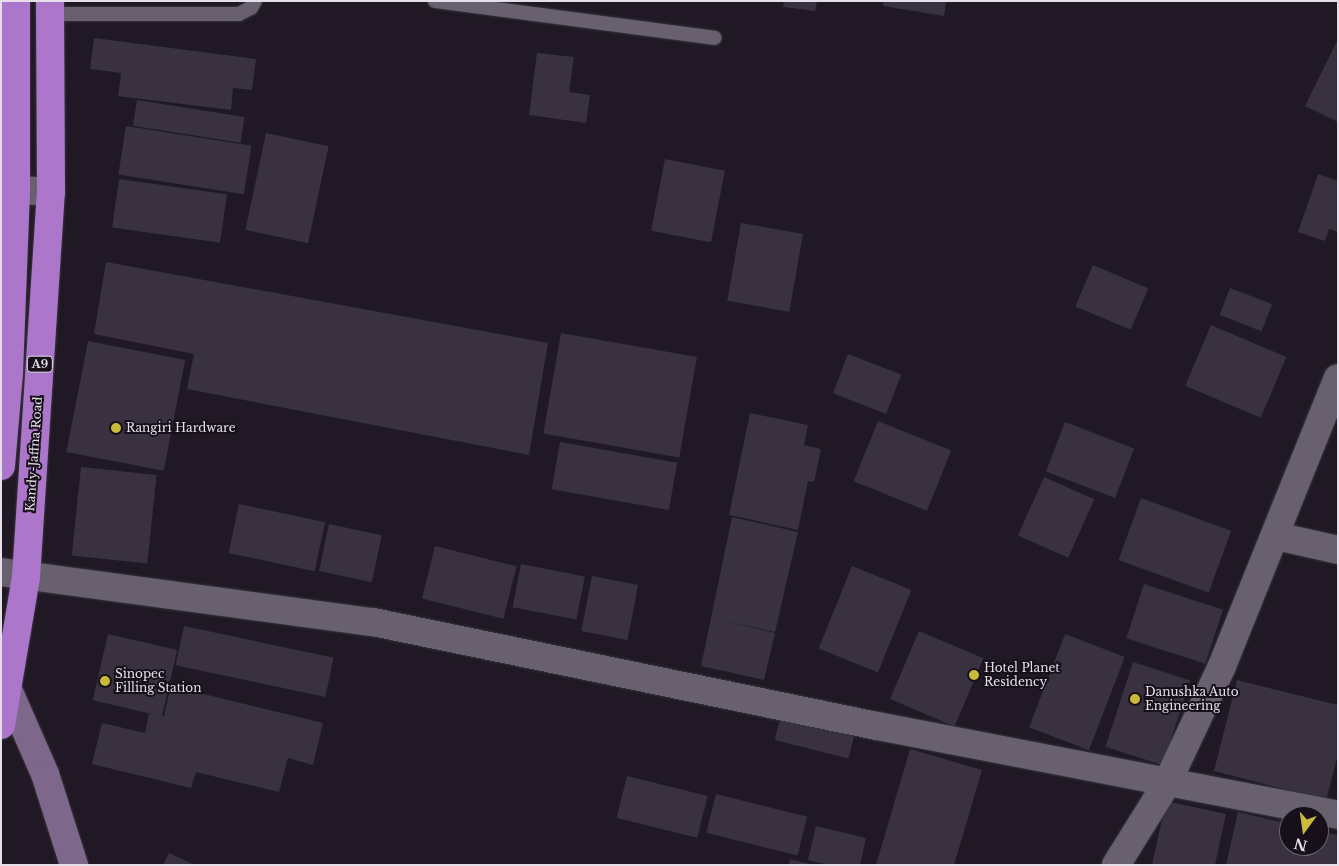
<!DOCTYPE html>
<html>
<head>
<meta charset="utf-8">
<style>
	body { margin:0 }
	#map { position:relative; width:1339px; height:866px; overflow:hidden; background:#201925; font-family:"Libre Baskerville",serif }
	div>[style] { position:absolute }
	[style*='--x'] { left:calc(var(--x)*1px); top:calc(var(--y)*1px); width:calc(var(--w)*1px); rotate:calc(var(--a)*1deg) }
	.building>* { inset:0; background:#39313f; transform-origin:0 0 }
	.roads { filter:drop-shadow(0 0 1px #3a343e) drop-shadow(0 0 1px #3a343e) }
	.lane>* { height:14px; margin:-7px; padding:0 7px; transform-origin:7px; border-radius:7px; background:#69606f }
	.street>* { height:28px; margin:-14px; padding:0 14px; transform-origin:14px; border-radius:14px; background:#69606f }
	.secondary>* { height:28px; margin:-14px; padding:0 14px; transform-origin:14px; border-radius:14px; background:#7d678b }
	.highway>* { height:28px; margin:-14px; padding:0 14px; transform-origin:14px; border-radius:14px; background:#ac77cb }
	.dots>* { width:14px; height:14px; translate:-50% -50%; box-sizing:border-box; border:2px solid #17101b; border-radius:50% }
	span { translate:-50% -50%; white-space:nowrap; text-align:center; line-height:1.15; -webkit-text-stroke:4px #17101b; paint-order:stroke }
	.shield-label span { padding:1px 4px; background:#17101b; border:1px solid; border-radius:4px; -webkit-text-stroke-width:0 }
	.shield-label { font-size:11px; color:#e4dfe8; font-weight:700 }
	.poi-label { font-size:12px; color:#e4dfe8 }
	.left { translate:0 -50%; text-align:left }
	.street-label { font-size:12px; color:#e4dfe8 }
	.frame { position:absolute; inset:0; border:2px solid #e4dfe8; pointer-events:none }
	.north { position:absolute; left:1279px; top:806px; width:50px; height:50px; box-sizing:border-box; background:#17101b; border:1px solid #69636d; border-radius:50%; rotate:194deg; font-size:14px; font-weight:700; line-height:20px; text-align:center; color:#e4dfe8 }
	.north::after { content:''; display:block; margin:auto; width:18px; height:22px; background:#caba3a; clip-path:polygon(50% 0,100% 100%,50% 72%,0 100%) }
</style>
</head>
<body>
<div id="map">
	<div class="building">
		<i style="clip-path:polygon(784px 1px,817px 1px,815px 11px,783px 7px)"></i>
		<i style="clip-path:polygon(884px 1px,946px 1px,944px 16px,883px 6px)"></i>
		<i style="clip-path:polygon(94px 38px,256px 59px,252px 90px,233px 88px,231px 110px,118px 96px,121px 73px,90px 69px)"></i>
		<i style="clip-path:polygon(1338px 39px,1338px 122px,1305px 106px)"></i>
		<i style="clip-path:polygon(537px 53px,574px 57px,569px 92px,590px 95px,586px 123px,529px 115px)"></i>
		<i style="left:137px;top:100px;width:109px;height:26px;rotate:9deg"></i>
		<i style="left:126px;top:126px;width:127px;height:49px;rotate:9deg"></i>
		<i style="left:266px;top:133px;width:64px;height:99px;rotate:12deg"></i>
		<i style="left:665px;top:159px;width:61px;height:73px;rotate:11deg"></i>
		<i style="clip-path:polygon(1318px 174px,1338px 181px,1338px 232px,1329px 229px,1325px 241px,1298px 232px)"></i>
		<i style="left:119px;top:179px;width:109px;height:49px;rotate:8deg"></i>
		<i style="left:741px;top:223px;width:63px;height:79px;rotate:10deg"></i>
		<i style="clip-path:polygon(106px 262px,548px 343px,529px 455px,187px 389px,194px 354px,94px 334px)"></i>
		<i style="left:1093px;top:265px;width:60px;height:45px;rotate:23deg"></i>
		<i style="left:1230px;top:288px;width:45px;height:29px;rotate:21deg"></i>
		<i style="left:1211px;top:325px;width:82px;height:66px;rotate:23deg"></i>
		<i style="left:561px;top:333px;width:138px;height:102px;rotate:10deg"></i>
		<i style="left:88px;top:341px;width:99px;height:113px;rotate:11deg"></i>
		<i style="left:848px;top:354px;width:57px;height:42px;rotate:21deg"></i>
		<i style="clip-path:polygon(750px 413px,808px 425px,804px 445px,821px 449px,814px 482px,808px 481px,798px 530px,729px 515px)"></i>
		<i style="left:878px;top:421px;width:79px;height:65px;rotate:22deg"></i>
		<i style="left:1065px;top:422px;width:74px;height:53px;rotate:21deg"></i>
		<i style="left:560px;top:442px;width:119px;height:48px;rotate:10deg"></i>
		<i style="left:81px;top:467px;width:76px;height:89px;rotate:6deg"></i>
		<i style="left:1044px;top:477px;width:55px;height:64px;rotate:24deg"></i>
		<i style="left:1141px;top:498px;width:96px;height:66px;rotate:20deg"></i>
		<i style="left:239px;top:504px;width:88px;height:50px;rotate:12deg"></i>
		<i style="clip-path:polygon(732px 517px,798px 532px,775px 632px,717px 619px,775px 633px,764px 680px,701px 666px)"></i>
		<i style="left:329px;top:524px;width:54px;height:48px;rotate:12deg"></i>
		<i style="left:435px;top:546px;width:84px;height:54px;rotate:14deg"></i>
		<i style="left:521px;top:564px;width:65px;height:44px;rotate:11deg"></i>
		<i style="left:852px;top:566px;width:64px;height:89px;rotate:22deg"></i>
		<i style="left:592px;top:576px;width:47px;height:56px;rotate:11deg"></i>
		<i style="left:1144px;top:584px;width:83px;height:57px;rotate:18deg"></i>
		<i style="left:184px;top:626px;width:153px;height:40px;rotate:12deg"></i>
		<i style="left:919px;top:631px;width:70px;height:74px;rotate:23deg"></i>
		<i style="left:108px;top:634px;width:71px;height:68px;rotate:13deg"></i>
		<i style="left:1065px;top:634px;width:64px;height:100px;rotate:21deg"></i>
		<i style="left:1133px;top:662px;width:60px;height:89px;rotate:18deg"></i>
		<i style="clip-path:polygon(1237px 680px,1338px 705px,1338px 755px,1326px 800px,1214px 771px)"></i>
		<i style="clip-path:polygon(171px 686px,323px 723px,313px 765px,288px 758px,279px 792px,196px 772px,191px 788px,92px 764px,102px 723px,145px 733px,149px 713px,164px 716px)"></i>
		<i style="left:782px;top:711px;width:76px;height:30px;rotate:14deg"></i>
		<i style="clip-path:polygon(910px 749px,982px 770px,954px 865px,876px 865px)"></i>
		<i style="left:627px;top:776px;width:83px;height:43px;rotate:14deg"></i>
		<i style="left:716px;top:794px;width:94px;height:40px;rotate:14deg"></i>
		<i style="clip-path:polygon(1166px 801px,1226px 814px,1215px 865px,1152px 865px)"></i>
		<i style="clip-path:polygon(1238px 812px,1289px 824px,1289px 846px,1319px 846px,1319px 831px,1338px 835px,1338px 865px,1226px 865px)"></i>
		<i style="clip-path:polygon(816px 826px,866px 838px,860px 865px,829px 865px,808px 860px)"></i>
		<i style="clip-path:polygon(169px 853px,195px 865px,163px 865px)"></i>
		<i style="clip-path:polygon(790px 859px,810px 864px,810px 865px,789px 865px)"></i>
	</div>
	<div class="roads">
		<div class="lane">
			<i style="--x:435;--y:1;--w:282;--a:7.5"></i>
			<i style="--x:50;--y:14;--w:189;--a:0"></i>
			<i style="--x:239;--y:14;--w:13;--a:-27"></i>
			<i style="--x:251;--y:8;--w:8;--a:-60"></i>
		</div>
		<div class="street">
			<i style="--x:1;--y:189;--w:50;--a:3.4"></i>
			<i style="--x:1276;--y:536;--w:64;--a:12.7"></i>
			<i style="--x:1;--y:572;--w:375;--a:7.7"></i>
			<i style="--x:373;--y:622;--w:515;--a:11.66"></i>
			<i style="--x:877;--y:726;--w:470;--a:10.9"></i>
			<i style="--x:1116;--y:865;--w:97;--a:-58.1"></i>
			<i style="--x:1167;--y:783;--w:129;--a:-64.8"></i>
			<i style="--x:1222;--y:666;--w:310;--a:-68.1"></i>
		</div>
		<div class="secondary">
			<i style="--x:9;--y:692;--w:90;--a:66.3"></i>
			<i style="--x:45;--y:774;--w:96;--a:72.3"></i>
		</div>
		<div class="highway">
			<i style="--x:1;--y:466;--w:93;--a:-85.1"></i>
			<i style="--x:9;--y:373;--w:182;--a:-87.8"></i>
			<i style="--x:16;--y:191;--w:190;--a:-90"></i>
			<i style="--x:1;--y:725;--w:150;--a:-80.4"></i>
			<i style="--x:26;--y:577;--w:386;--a:-86.3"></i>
			<i style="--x:51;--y:192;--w:191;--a:-90.3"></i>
		</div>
	</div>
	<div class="dots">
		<i style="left:116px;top:428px;background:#caba3a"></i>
		<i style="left:974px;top:675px;background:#caba3a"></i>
		<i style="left:105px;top:681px;background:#caba3a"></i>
		<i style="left:1135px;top:699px;background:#caba3a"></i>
	</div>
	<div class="shield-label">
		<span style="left:40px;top:364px">A9</span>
	</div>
	<div class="poi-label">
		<span class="left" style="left:126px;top:428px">Rangiri Hardware</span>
		<span class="left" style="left:984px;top:675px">Hotel Planet<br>Residency</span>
		<span class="left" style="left:115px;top:681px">Sinopec<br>Filling Station</span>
		<span class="left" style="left:1145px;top:699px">Danushka Auto<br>Engineering</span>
	</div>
	<div class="street-label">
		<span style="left:34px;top:454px;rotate:-86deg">Kandy-Jaffna Road</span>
	</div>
	<div class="frame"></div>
	<div class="north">N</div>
</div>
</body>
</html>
